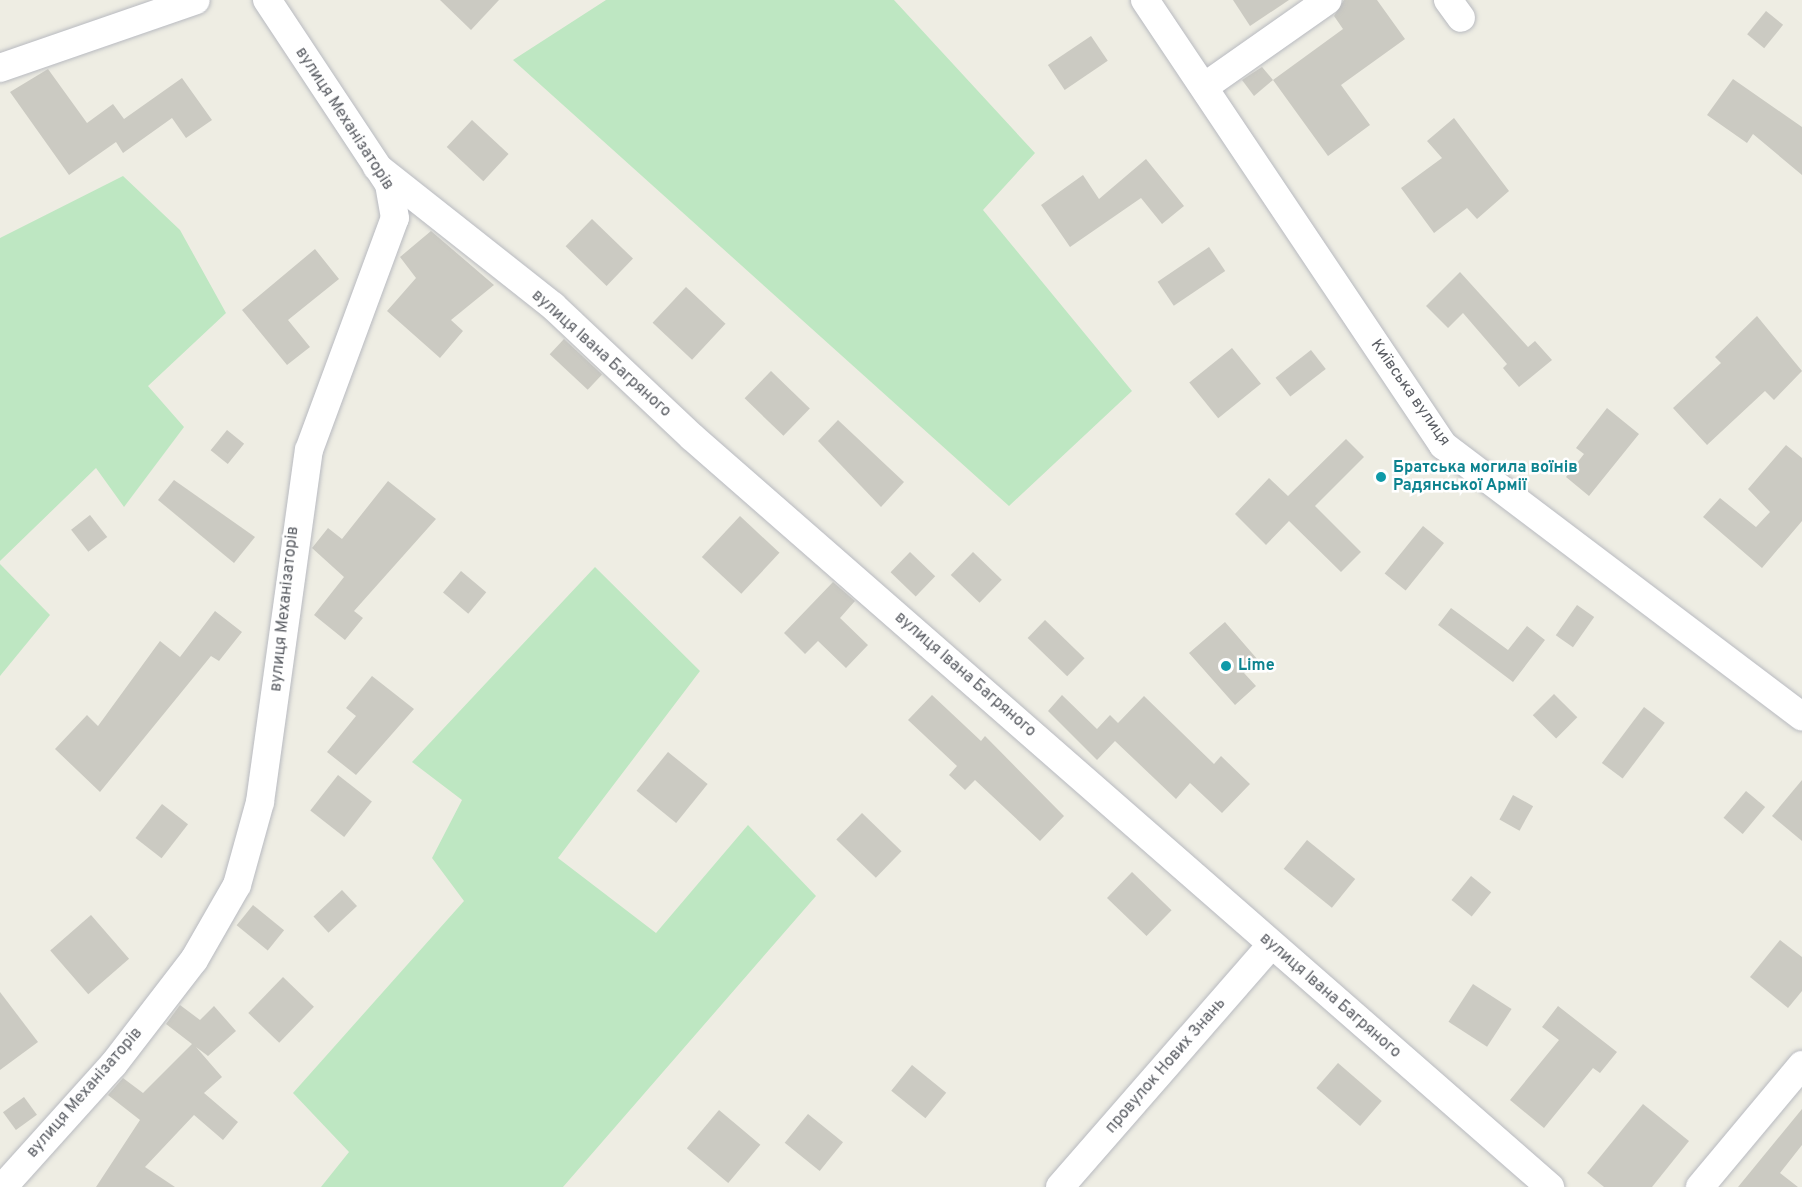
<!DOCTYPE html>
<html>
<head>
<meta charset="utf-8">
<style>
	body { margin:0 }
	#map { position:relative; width:1802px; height:1187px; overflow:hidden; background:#eeede3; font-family:Overpass,sans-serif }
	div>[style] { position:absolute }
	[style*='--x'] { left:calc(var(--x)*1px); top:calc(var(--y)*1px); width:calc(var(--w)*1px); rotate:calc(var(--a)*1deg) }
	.green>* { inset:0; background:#bee7c2 }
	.building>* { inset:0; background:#cbcac2; transform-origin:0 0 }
	.roads { filter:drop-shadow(0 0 2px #b8bac0) drop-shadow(0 0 2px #b8bac0) }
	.minor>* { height:28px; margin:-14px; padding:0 14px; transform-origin:14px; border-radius:14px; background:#fff }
	.dots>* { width:16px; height:16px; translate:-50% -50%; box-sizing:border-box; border:3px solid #fff; border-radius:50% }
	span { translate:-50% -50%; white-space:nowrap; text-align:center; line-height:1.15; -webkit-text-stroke:5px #fff; paint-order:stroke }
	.street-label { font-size:16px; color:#5b5e64 }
	.culture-label { font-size:16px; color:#0d838f; font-weight:700 }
	.left { translate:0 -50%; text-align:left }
</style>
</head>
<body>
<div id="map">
	<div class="green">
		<i style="clip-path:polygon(606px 0,894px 0,1035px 153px,983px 210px,1132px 391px,1009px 506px,513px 60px)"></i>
		<i style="clip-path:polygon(123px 176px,180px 230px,226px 313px,148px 386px,184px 427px,124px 507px,96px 468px,0 561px,0 238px)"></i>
		<i style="clip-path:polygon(0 564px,50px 615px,0 676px)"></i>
		<i style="clip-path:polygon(595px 567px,700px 671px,558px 858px,656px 933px,748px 825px,816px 896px,563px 1187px,321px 1187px,349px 1152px,293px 1093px,464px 901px,432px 858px,462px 800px,412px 762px)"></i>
	</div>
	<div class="building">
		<i style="clip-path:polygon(440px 0,499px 0,471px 30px)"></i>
		<i style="clip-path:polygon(1233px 0,1289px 0,1250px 26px)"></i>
		<i style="clip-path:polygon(1344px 0,1377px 0,1405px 39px,1341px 85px,1370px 125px,1328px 156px,1273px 80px,1343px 29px,1334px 16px)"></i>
		<i style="left:1766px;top:11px;width:22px;height:30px;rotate:39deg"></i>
		<i style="left:1091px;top:36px;width:30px;height:52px;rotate:56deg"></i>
		<i style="clip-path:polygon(1262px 67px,1273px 80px,1254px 96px,1242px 80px)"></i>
		<i style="clip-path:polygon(48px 69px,87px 123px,113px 104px,124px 119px,182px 78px,212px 120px,186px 138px,172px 118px,123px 153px,116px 142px,69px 175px,10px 92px)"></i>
		<i style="clip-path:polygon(1733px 79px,1802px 127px,1802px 175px,1753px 134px,1747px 143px,1707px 115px)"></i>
		<i style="clip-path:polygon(1454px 118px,1509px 191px,1477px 219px,1467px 208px,1434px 233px,1401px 188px,1442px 158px,1427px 141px)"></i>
		<i style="left:472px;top:120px;width:50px;height:37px;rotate:43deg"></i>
		<i style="clip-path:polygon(1146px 159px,1184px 206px,1162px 224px,1141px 198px,1070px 247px,1041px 205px,1083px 175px,1099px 199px)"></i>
		<i style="left:592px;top:219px;width:57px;height:38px;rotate:44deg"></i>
		<i style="clip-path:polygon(431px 231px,494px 285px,451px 320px,463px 331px,440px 358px,387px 311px,416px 278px,400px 257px)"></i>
		<i style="left:1209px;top:247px;width:29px;height:62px;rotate:56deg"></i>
		<i style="clip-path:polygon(315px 249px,339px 279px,288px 320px,310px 347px,287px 365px,242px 310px)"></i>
		<i style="clip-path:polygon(1460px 272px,1528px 347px,1535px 341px,1552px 360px,1519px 387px,1503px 368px,1507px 364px,1463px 313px,1448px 328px,1426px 306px)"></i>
		<i style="left:686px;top:287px;width:54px;height:49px;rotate:43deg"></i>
		<i style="clip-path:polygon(1757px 316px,1802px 371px,1774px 400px,1765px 391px,1707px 445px,1673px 408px,1721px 363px,1715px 357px)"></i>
		<i style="left:564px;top:339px;width:52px;height:21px;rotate:43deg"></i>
		<i style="left:1232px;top:348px;width:46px;height:55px;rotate:51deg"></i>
		<i style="left:1311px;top:350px;width:24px;height:45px;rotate:52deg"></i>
		<i style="left:771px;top:371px;width:54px;height:38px;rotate:44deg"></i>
		<i style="clip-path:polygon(1607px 408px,1639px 434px,1589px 496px,1566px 477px,1584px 454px,1576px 448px)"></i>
		<i style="clip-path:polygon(838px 420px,904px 482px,881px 507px,818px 441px)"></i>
		<i style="left:227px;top:430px;width:22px;height:26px;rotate:39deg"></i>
		<i style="clip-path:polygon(1346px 439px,1364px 457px,1315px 506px,1361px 552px,1341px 572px,1289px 521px,1266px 545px,1235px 514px,1269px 478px,1288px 496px)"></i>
		<i style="clip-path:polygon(1786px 445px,1802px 458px,1802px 521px,1762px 568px,1703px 517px,1720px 498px,1756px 527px,1770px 512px,1748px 489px)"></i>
		<i style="clip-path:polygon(174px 480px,255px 537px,234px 563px,158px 500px)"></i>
		<i style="clip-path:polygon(388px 481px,436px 519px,354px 611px,363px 618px,345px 640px,314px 615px,344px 577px,312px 548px,328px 528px,342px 539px)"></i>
		<i style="left:90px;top:515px;width:28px;height:24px;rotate:52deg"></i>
		<i style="left:740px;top:516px;width:54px;height:56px;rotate:43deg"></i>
		<i style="left:1423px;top:526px;width:27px;height:61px;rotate:39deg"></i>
		<i style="left:910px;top:552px;width:35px;height:28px;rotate:44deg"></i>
		<i style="left:973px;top:552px;width:40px;height:32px;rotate:44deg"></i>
		<i style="left:461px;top:571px;width:33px;height:28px;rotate:40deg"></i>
		<i style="clip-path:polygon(833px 582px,855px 601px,840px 618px,868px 645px,846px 668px,818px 641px,805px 654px,784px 633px)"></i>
		<i style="left:1577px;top:605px;width:21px;height:37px;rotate:35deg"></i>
		<i style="clip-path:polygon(1451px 608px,1508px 650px,1527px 626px,1545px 640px,1513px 682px,1438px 625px)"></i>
		<i style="clip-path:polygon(215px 611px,242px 632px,219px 661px,211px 656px,100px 792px,55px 749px,87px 715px,98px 726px,160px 641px,180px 657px)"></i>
		<i style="left:1045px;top:620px;width:55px;height:25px;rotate:44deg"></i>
		<i style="clip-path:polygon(1225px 622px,1258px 660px,1244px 673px,1256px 686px,1235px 705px,1189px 653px)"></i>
		<i style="clip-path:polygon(372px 676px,414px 709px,356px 775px,327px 752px,356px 716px,346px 708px)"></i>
		<i style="left:1554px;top:694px;width:33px;height:30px;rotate:45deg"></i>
		<i style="clip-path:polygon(932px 695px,981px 741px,985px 736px,1064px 816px,1040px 841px,975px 780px,965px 790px,949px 775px,957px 766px,908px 720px)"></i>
		<i style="clip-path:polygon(1062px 695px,1097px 729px,1110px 715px,1118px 723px,1144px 696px,1214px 764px,1221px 756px,1250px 784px,1222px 813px,1190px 783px,1176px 799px,1115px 741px,1097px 760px,1048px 711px)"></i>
		<i style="left:1644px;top:707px;width:26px;height:70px;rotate:37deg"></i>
		<i style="left:668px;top:752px;width:51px;height:50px;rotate:39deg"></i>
		<i style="left:338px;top:775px;width:43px;height:45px;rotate:38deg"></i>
		<i style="clip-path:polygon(1802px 780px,1802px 841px,1772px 816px)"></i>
		<i style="left:1746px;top:791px;width:25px;height:35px;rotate:40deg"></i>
		<i style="left:1513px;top:795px;width:23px;height:28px;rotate:29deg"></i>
		<i style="left:162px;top:804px;width:33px;height:43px;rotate:38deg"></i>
		<i style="left:862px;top:813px;width:55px;height:37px;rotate:44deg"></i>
		<i style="left:1307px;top:840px;width:62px;height:37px;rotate:39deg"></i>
		<i style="left:1132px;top:872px;width:55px;height:36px;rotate:44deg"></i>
		<i style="left:1471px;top:876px;width:26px;height:31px;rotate:39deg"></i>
		<i style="left:342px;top:890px;width:22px;height:39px;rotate:47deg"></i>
		<i style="left:253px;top:905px;width:40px;height:26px;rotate:39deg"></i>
		<i style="left:91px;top:915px;width:58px;height:54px;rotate:49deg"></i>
		<i style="clip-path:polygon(1780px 940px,1802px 957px,1802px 991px,1788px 1008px,1750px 977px)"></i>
		<i style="left:283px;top:977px;width:43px;height:50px;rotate:44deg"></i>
		<i style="left:1473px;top:984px;width:46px;height:45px;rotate:33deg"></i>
		<i style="clip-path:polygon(0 992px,38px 1042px,0 1070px)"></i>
		<i style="clip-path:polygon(180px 1005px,200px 1020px,214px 1006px,236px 1031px,208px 1056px,196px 1047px,222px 1077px,204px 1093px,238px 1122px,223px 1140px,194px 1115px,145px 1167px,175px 1187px,96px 1187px,140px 1120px,108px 1095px,123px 1078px,143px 1093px,192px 1044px,166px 1024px)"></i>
		<i style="clip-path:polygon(1558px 1006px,1617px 1052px,1600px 1073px,1593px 1068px,1544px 1128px,1510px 1100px,1559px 1040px,1542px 1027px)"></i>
		<i style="left:1338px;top:1063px;width:58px;height:33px;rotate:41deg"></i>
		<i style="left:912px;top:1065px;width:44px;height:33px;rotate:39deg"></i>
		<i style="left:24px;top:1097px;width:22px;height:26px;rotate:54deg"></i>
		<i style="clip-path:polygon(1643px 1104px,1689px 1141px,1652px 1187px,1604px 1187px,1587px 1173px)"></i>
		<i style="clip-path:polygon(1802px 1109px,1802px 1145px,1780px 1173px,1798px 1187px,1738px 1187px)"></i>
		<i style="left:719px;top:1110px;width:54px;height:50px;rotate:40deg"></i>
		<i style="left:808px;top:1114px;width:45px;height:37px;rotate:39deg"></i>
	</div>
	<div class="roads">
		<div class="minor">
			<i style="--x:1145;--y:0;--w:536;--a:56.19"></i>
			<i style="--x:1443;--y:445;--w:450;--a:37.1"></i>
			<i style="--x:1448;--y:0;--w:22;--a:54"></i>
			<i style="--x:0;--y:68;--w:207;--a:-19.1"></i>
			<i style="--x:1204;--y:87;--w:151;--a:-35.1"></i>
			<i style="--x:377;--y:167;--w:224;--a:38.3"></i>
			<i style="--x:553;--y:306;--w:191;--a:43.3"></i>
			<i style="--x:692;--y:437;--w:1140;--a:41.16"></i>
			<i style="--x:3;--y:1187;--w:164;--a:-48"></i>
			<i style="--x:113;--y:1065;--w:133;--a:-52.4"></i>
			<i style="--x:194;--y:960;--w:86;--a:-60.2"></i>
			<i style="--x:237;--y:885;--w:86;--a:-74.5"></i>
			<i style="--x:260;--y:802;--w:355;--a:-82.1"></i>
			<i style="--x:309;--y:450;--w:247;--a:-69.7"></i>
			<i style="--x:395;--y:218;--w:35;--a:-100"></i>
			<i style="--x:389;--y:184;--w:221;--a:-123.5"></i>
			<i style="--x:1060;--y:1187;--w:321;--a:-48.9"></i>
			<i style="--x:1700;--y:1187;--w:159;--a:-50.1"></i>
		</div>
	</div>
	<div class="dots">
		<i style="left:1381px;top:477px;background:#0f9aa8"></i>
		<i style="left:1226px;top:666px;background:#0f9aa8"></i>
	</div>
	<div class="street-label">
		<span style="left:344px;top:119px;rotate:57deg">вулиця Механізаторів</span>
		<span style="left:601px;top:354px;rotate:42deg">вулиця Івана Багряного</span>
		<span style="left:1410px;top:393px;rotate:55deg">Київська вулиця</span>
		<span style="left:285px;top:609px;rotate:-84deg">вулиця Механізаторів</span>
		<span style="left:965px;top:675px;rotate:41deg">вулиця Івана Багряного</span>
		<span style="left:1330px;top:996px;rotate:41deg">вулиця Івана Багряного</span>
		<span style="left:1166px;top:1066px;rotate:-49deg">провулок Нових Знань</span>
		<span style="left:85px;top:1093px;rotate:-49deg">вулиця Механізаторів</span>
	</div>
	<div class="culture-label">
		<span class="left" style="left:1393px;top:477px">Братська могила воїнів<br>Радянської Армії</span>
		<span class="left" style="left:1238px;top:666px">Lime</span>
	</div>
</div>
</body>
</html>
